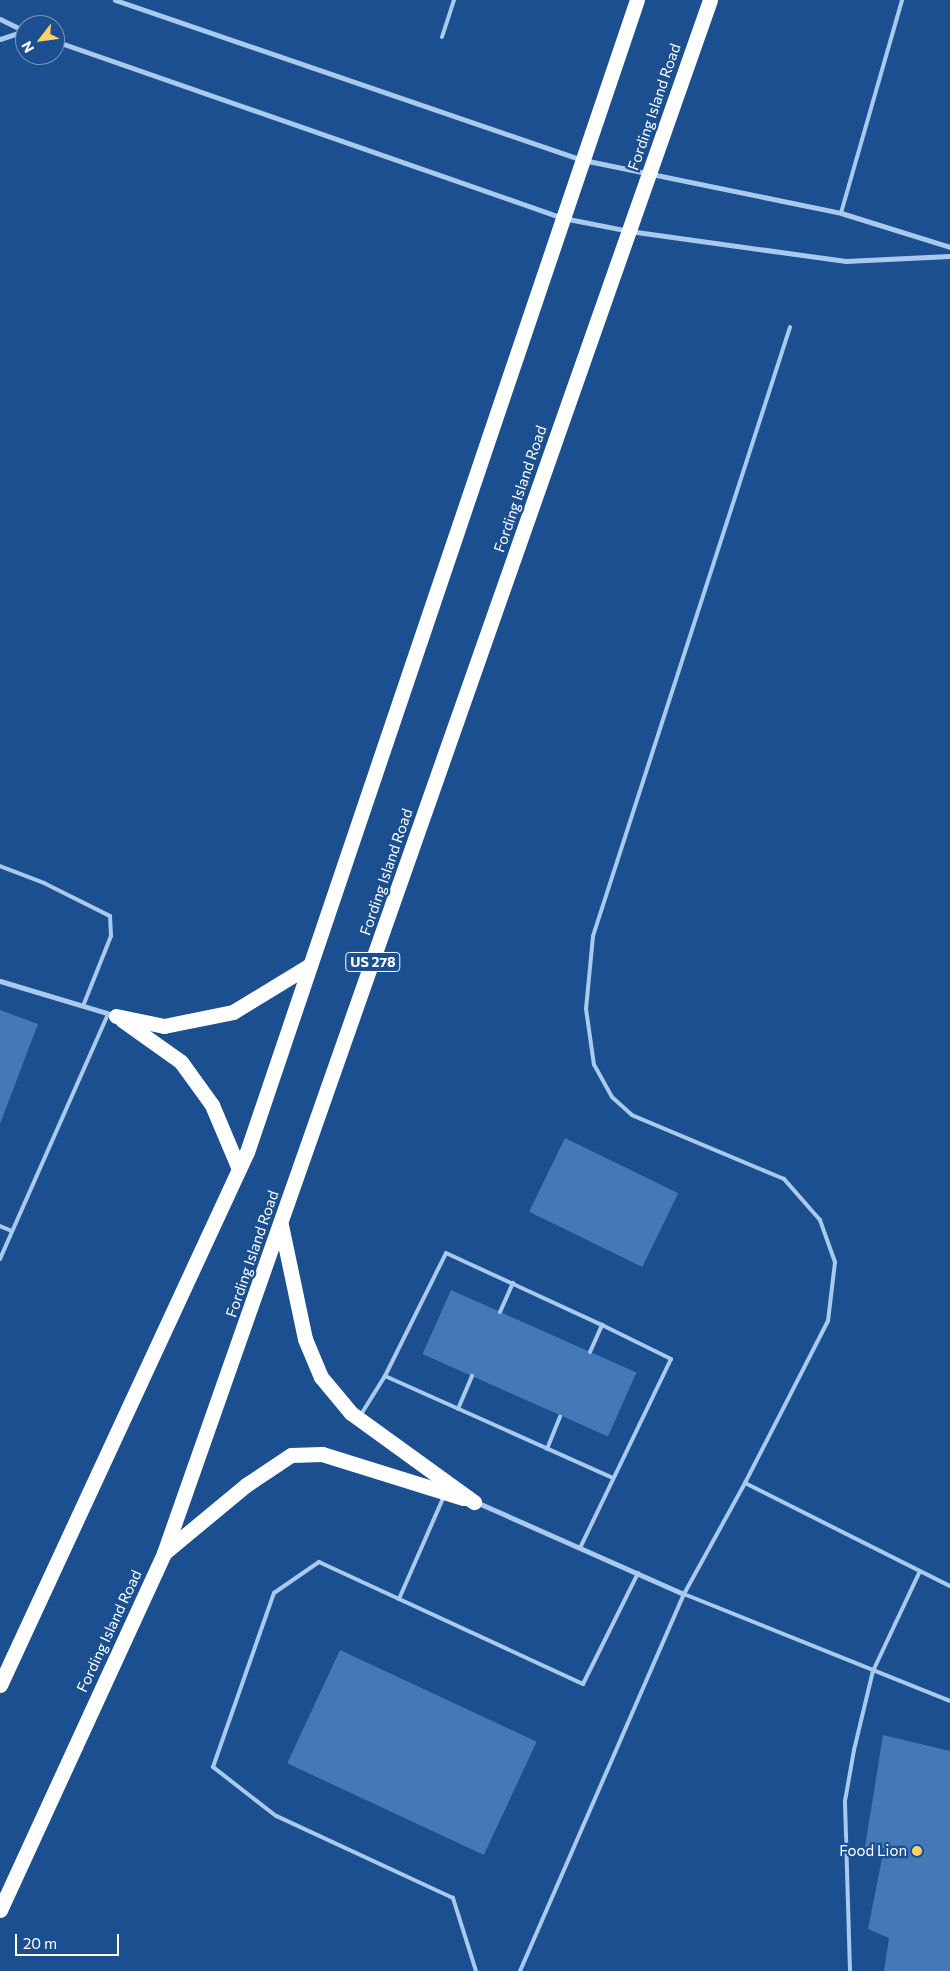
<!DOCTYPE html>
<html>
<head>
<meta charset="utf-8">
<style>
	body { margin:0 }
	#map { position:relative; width:950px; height:1971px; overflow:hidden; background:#1b4f8f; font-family:Commissioner,sans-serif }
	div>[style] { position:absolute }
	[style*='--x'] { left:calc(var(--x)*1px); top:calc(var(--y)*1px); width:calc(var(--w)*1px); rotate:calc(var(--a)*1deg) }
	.building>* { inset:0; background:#4478b7; transform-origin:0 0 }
	.lane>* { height:4px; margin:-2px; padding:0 2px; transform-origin:2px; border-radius:2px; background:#a9c9ee }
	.street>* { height:5px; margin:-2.5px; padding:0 2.5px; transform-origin:2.5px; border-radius:2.5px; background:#a9c9ee }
	.highway>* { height:15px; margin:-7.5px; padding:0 7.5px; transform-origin:7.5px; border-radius:7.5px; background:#fff }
	.dots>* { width:14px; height:14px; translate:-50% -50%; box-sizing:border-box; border:2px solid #1b4f8f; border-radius:50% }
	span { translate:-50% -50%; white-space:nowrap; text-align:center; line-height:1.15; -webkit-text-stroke:4.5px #1b4f8f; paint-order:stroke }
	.shield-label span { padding:1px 4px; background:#1b4f8f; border:1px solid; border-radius:4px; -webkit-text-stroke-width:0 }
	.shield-label { font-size:14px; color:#fff; font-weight:700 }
	.street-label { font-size:15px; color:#fff }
	.poi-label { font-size:15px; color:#fff }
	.right { translate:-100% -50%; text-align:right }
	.north { position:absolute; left:15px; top:15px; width:50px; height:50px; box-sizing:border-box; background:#1b4f8f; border:1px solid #7695bc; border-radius:50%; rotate:240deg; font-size:14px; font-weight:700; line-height:20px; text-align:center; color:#fff }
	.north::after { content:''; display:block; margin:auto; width:18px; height:22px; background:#ffd166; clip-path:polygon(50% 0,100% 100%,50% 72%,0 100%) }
	.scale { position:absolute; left:15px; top:1934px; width:104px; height:22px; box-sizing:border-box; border:2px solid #fff; border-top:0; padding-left:6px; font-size:15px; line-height:18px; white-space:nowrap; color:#fff; -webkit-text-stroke:4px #1b4f8f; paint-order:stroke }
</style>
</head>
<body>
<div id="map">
	<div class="building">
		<i style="clip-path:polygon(0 1010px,38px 1024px,0 1124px)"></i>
		<i style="left:565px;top:1138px;width:126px;height:82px;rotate:26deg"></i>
		<i style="left:451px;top:1290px;width:203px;height:70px;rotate:24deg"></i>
		<i style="left:340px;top:1650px;width:217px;height:125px;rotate:25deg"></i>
		<i style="clip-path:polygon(883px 1735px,950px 1751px,950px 1971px,884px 1971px,889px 1938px,868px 1929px,884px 1848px,864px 1853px)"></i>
	</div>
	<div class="lane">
		<i style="--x:442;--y:37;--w:39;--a:-72"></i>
		<i style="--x:841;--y:213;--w:222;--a:-74"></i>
		<i style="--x:0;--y:866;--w:47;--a:21.1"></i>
		<i style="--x:44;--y:883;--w:74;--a:26.6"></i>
		<i style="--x:110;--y:916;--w:20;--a:87"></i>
		<i style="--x:111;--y:936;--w:75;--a:111.8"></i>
		<i style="--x:0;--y:1226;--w:13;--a:23"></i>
		<i style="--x:0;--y:1259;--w:268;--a:-66.2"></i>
		<i style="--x:500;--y:1312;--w:32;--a:-66"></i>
		<i style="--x:590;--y:1352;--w:30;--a:-66"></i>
		<i style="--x:385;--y:1376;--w:250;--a:24.1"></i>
		<i style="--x:458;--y:1409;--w:36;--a:-67"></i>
		<i style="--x:360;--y:1416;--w:47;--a:-58"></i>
		<i style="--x:385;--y:1376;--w:137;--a:-63.6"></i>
		<i style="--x:446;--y:1253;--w:172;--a:24.8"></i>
		<i style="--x:602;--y:1325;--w:77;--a:26.2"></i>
		<i style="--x:671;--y:1359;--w:210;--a:115.7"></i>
		<i style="--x:547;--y:1449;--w:35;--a:-68"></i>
		<i style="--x:745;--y:1483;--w:229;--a:26.7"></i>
		<i style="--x:684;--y:1594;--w:287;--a:21.9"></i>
		<i style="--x:399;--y:1599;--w:112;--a:-66.4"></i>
		<i style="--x:476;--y:1971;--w:77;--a:-107.5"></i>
		<i style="--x:453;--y:1898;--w:195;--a:-155.1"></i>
		<i style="--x:276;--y:1816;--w:80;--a:-142.1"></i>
		<i style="--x:213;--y:1767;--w:184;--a:-70.7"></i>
		<i style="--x:274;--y:1593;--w:55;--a:-34.6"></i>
		<i style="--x:319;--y:1562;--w:291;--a:24.8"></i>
		<i style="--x:583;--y:1684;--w:124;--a:-63.6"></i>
		<i style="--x:520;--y:1971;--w:411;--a:-66.5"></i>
		<i style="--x:684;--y:1594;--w:127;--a:-61.2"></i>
		<i style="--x:745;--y:1483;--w:182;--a:-62.9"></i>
		<i style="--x:828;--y:1321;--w:59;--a:-83.2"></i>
		<i style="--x:835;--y:1262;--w:45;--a:-109.7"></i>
		<i style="--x:820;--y:1220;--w:55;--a:-131.3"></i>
		<i style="--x:784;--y:1179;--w:165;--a:-157.2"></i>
		<i style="--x:632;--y:1115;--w:27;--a:-138"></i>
		<i style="--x:612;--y:1097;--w:37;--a:-119"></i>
		<i style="--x:594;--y:1065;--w:57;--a:-98.1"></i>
		<i style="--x:586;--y:1009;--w:73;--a:-84.5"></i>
		<i style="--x:593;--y:936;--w:640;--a:-72.07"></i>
		<i style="--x:850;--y:1971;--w:170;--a:-91.7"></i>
		<i style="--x:845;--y:1801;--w:52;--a:-80"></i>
		<i style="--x:854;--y:1750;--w:81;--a:-76.5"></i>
		<i style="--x:873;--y:1671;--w:110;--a:-64.8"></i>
	</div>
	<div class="street">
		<i style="--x:115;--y:0;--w:495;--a:18.9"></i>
		<i style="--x:583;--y:160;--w:263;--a:11.6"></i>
		<i style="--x:841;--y:213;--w:114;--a:17.3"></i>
		<i style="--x:0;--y:19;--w:28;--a:26"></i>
		<i style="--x:0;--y:39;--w:26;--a:-18"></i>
		<i style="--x:55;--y:41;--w:538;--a:19.21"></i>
		<i style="--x:563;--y:218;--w:67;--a:11.1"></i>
		<i style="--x:629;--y:231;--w:219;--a:7.9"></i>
		<i style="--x:846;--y:261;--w:104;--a:-2.8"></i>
		<i style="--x:0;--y:981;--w:118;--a:16.7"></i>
		<i style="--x:476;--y:1502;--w:227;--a:23.9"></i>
	</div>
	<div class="highway">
		<i style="--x:116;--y:1016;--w:49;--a:11.8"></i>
		<i style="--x:164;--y:1026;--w:70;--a:-11.5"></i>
		<i style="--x:233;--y:1012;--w:90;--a:-31.4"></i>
		<i style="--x:122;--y:1020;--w:72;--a:35.4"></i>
		<i style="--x:181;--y:1062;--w:53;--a:54.2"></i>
		<i style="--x:212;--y:1105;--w:69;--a:67.1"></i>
		<i style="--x:281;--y:1225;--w:116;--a:78.1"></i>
		<i style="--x:305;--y:1339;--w:41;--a:67.2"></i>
		<i style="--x:321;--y:1377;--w:47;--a:50.2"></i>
		<i style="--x:351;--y:1413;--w:152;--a:35.9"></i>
		<i style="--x:164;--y:1553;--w:107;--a:-39.7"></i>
		<i style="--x:246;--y:1485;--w:54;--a:-33.7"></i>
		<i style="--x:291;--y:1455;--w:31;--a:-2"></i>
		<i style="--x:322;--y:1454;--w:148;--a:17.3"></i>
		<i style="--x:0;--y:1685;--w:587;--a:-65.14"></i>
		<i style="--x:247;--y:1152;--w:1216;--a:-71.3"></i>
		<i style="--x:0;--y:1910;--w:393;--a:-65.3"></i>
		<i style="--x:164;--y:1553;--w:1646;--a:-70.63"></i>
	</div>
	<div class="dots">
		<i style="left:917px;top:1851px;background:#ffd166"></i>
	</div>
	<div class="shield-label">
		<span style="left:373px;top:962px">US 278</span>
	</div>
	<div class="street-label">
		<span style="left:654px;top:107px;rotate:-71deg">Fording Island Road</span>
		<span style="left:520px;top:489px;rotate:-71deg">Fording Island Road</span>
		<span style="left:386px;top:872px;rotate:-71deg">Fording Island Road</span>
		<span style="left:252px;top:1254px;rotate:-71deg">Fording Island Road</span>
		<span style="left:109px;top:1631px;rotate:-65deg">Fording Island Road</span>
	</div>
	<div class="poi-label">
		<span class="right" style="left:907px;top:1851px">Food Lion</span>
	</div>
	<div class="north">N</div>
	<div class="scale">20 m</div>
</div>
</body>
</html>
